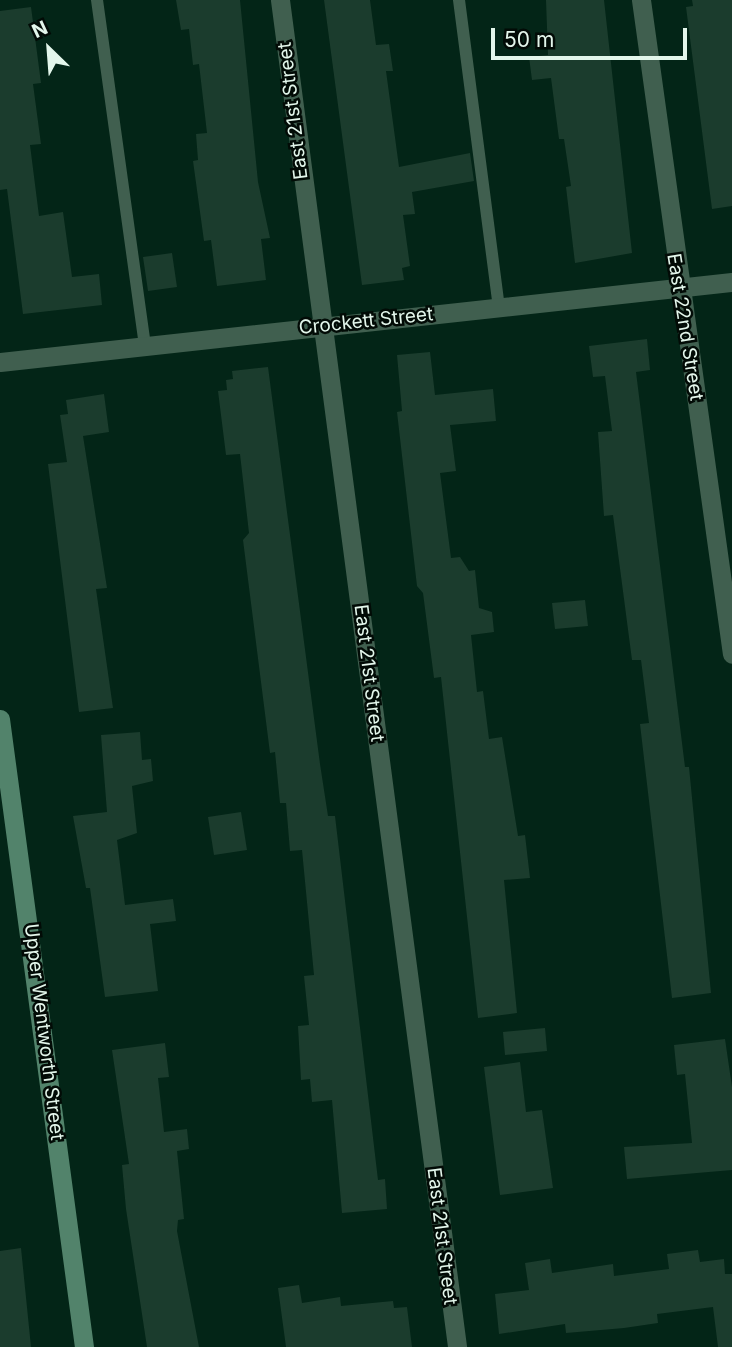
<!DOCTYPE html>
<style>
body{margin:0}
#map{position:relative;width:732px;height:1347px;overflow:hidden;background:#032517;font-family:Inter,sans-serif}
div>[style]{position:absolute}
.building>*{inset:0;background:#1b3c2d}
.service>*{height:12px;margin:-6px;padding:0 6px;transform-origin:6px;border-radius:6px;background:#405f4f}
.minor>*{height:19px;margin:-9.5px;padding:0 9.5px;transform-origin:9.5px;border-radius:9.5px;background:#405f4f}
.tertiary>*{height:19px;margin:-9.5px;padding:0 9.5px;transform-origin:9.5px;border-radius:9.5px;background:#405f4f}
.secondary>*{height:19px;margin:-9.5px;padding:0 9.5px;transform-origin:9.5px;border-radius:9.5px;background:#52836b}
span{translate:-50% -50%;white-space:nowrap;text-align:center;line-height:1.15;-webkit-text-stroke:5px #020b06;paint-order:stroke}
.street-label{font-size:19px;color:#e3f6eb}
.north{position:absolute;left:14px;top:14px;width:70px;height:70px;-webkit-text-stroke:5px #020b06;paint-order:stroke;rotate:335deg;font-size:19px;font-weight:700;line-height:28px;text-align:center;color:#e3f6eb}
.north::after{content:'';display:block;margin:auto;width:24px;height:32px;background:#e3f6eb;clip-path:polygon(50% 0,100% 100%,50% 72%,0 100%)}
.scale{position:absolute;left:491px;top:28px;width:196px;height:32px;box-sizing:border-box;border:4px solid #e3f6eb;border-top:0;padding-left:9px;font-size:21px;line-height:24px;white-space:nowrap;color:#e3f6eb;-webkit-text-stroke:5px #020b06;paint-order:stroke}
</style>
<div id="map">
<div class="building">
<i style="clip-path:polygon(176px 0,240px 0,258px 182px,270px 238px,261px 239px,266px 280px,217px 286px,211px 240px,204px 241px,193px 161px,198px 160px,196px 134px,207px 133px,199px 64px,193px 65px,189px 29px,181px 30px)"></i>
<i style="clip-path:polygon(324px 0,370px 0,376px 45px,389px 44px,393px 71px,386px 71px,399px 167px,470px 153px,474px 181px,412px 192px,415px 214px,403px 215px,410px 266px,402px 268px,404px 280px,362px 285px)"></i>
<i style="clip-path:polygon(546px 0,604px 0,632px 253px,575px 263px,566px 187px,571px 186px,564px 139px,559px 139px,551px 78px,532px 80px,529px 57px,548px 55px)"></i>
<i style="clip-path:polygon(692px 0,732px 0,732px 206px,712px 209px,686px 7px,693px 6px)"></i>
<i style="clip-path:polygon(31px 7px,41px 83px,33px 84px,41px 144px,30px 145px,39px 216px,63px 212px,72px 277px,99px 274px,102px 305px,23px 314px,7px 189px,0 190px,0 11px)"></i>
<i style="clip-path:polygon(172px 253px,177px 287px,148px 291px,143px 257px)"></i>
<i style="clip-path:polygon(647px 339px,650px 370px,636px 372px,685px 767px,689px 767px,711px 993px,672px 998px,640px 724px,649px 723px,641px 660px,632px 660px,613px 515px,604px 516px,598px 432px,612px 431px,605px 376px,593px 377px,589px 346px)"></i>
<i style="clip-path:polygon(430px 352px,435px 395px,493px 389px,496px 421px,450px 425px,456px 471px,440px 473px,451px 558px,460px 557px,469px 571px,475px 570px,479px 608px,492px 612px,494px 632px,471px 635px,477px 692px,483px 691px,489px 739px,502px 737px,518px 836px,525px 835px,530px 878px,504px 880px,517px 1013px,478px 1018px,441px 677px,434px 678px,423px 593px,417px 586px,397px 412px,402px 411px,397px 355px)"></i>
<i style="clip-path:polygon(268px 367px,320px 764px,328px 816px,335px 816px,378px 1180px,385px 1179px,387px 1209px,342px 1213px,332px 1100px,312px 1102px,310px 1079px,301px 1080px,298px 1026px,309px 1025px,304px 976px,314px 975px,302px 850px,290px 851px,286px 803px,280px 803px,275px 752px,270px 753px,243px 540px,249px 533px,240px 454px,226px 455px,218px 391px,227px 390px,226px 380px,233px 379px,232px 371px)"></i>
<i style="clip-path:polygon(104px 394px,109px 432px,83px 436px,107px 588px,96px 589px,113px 708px,79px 712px,48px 464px,67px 462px,60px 415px,68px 414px,66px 400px)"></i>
<i style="clip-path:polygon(585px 600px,588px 626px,555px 629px,552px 603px)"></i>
<i style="clip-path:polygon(140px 732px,142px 760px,151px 759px,153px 781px,132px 786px,137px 833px,117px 840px,125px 905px,173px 899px,176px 921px,150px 924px,158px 991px,105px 997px,90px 888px,86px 888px,73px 816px,107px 812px,101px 735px)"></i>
<i style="clip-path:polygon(241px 812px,247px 850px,214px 855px,208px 817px)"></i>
<i style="clip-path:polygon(545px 1028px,547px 1051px,505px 1055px,503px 1032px)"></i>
<i style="clip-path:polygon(725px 1039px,732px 1087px,732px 1170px,627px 1179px,624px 1147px,692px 1143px,685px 1074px,677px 1075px,674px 1045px)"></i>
<i style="clip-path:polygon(165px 1043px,169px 1077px,158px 1078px,164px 1132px,187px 1129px,189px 1149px,177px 1151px,184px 1219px,178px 1220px,177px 1231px,199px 1347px,147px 1347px,126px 1209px,122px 1165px,129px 1164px,112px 1050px)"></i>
<i style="clip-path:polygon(520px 1062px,526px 1112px,542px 1110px,553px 1188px,500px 1195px,484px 1067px)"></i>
<i style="clip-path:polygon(21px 1248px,31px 1347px,0 1347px,0 1251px)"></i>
<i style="clip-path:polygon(698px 1250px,700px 1262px,724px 1259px,725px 1274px,732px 1274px,732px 1347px,718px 1347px,713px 1307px,657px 1314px,658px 1323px,624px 1328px,566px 1333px,565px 1324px,499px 1334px,495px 1294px,529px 1290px,525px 1263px,550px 1259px,552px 1273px,613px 1264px,614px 1276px,669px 1269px,667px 1254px)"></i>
<i style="clip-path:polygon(299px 1285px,302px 1303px,340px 1297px,341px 1306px,393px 1301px,394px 1308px,407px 1307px,412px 1347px,286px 1347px,278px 1288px)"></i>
</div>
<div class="service">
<i style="left:97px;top:0;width:349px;rotate:82.1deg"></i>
<i style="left:459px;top:0;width:309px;rotate:82.6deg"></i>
</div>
<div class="minor">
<i style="left:280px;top:0;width:1359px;rotate:82.51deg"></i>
<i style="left:641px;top:0;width:660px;rotate:82.08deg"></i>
</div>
<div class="tertiary">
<i style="left:0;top:362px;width:736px;rotate:-6.24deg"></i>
</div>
<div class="secondary">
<i style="left:0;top:719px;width:634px;rotate:82.38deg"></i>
</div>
<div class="street-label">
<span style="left:293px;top:111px;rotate:-97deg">East 21st Street</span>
<span style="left:366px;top:321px;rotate:-6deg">Crockett Street</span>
<span style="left:685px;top:327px;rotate:81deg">East 22nd Street</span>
<span style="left:369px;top:673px;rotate:83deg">East 21st Street</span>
<span style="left:44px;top:1032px;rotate:83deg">Upper Wentworth Street</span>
<span style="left:442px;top:1236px;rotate:83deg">East 21st Street</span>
</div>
<div class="north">N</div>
<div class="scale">50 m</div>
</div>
